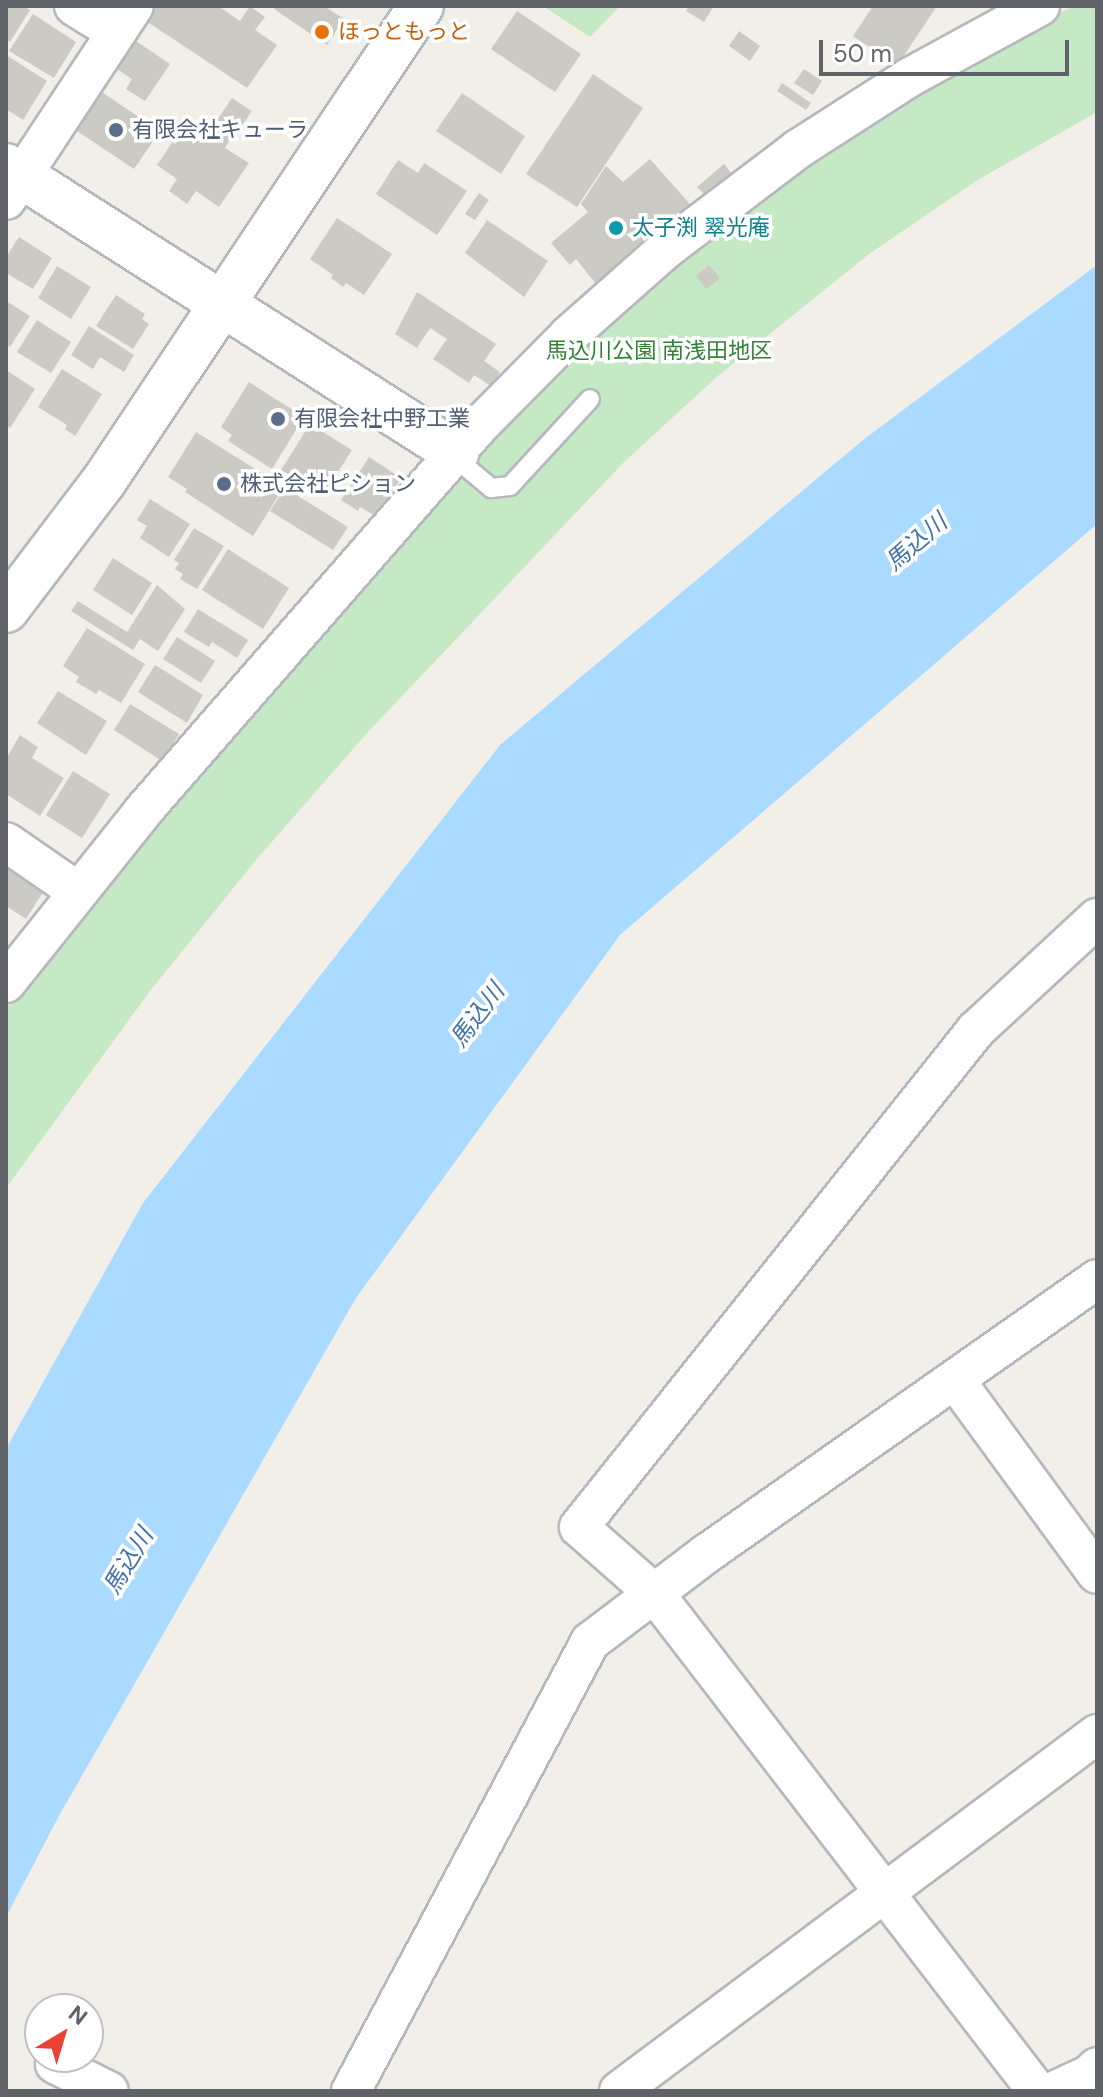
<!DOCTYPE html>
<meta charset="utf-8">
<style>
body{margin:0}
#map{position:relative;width:1103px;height:2097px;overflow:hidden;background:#f1efe8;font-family:"DM Sans","Noto Sans JP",sans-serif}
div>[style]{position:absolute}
.green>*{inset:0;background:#c5e8c5}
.water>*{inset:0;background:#aadaff}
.building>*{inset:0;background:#cccac5}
.roads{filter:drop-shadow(2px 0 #b5b8bc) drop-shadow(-2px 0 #b5b8bc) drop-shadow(0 2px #b5b8bc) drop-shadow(0 -2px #b5b8bc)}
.service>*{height:18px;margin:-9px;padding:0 9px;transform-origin:9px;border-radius:9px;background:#fff}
.minor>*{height:38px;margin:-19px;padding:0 19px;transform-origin:19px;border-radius:19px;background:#fff}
.tertiary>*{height:44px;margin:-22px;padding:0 22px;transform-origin:22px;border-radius:22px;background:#fff}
.dots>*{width:22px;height:22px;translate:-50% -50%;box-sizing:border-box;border:4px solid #fff;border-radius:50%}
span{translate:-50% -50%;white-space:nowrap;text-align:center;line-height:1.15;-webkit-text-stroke:7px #fff;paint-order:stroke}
.food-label{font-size:22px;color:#c56008}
.left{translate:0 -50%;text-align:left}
.service-label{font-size:22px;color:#4e5e75}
.culture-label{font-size:22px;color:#0d838f}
.park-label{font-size:22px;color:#348238}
.water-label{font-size:24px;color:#4174aa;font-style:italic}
.frame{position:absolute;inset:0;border:8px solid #5f6368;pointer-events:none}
.north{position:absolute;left:24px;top:1993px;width:80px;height:80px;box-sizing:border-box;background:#fff;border:2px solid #bfc1c3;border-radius:50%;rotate:38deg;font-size:22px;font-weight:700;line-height:32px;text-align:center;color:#5f6368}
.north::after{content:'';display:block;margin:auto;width:28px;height:36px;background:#ea4335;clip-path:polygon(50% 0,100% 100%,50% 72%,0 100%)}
.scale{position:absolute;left:819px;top:40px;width:250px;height:36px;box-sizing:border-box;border:4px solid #5f6368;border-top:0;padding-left:10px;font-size:24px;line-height:28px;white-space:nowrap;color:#5f6368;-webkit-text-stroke:6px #fff;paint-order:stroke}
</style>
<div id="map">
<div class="green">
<i style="clip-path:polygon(543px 6px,620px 6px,590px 37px)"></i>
<i style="clip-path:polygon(1074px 6px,1097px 6px,1097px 112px,976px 181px,869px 254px,719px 375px,624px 462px,367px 733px,256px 860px,150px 991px,6px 1188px,6px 1008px,74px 920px,448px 485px,611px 317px,810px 159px,1029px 28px)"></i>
</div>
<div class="water">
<i style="clip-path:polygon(1097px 265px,1097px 524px,620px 935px,356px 1298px,60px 1814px,6px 1917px,6px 1449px,143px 1203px,500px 745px,863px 440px)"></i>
</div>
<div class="building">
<i style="clip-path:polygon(6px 6px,23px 6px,30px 10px,10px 42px,6px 39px)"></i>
<i style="clip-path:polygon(157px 6px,218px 6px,240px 21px,250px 6px,265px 17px,255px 30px,277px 45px,247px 88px,146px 21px)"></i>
<i style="clip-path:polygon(276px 6px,324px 6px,344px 19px,327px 45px,274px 9px)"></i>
<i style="clip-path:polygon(689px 6px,714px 6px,704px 22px,686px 11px)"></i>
<i style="clip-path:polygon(873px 6px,937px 6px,897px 66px,853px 36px)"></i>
<i style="clip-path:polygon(517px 11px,581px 54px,555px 92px,491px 49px)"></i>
<i style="clip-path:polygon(33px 14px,76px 42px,54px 78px,9px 51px)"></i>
<i style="clip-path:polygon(739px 31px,760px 46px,750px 61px,729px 46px)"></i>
<i style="clip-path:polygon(133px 39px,170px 64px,145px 101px,126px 89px,132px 79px,114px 67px)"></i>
<i style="clip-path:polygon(6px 55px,47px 81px,23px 120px,6px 109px)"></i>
<i style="clip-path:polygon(804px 69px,822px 81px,813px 95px,794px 83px)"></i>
<i style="clip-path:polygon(593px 74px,643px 108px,577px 207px,526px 174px)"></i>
<i style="clip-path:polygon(782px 83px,811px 103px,806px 110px,777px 91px)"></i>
<i style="clip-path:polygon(100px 91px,160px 131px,134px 169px,74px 129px)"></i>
<i style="clip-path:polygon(462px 93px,525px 136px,501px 174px,436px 131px)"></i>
<i style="clip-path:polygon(232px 98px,252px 111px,237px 133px,217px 120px)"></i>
<i style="clip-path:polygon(186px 122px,206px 135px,215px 122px,233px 135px,225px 148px,249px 163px,219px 207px,196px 191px,187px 204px,169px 191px,177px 179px,157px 165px)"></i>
<i style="clip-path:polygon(650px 159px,690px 204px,596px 284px,576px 259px,570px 265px,551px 243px,588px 212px,581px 204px,606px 166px,623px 182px)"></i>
<i style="clip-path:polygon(398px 160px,418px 173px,424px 163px,467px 191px,437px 235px,376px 194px)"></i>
<i style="clip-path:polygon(724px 164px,732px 174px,706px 196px,697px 187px)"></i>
<i style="clip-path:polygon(479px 193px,489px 200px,475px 220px,465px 214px)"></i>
<i style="clip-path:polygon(337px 218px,392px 254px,364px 295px,346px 283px,343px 287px,331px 278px,333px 275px,310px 259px)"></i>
<i style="clip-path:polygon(487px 220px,548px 261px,524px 297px,465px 253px)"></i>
<i style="clip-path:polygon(19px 237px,52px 258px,33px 289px,6px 273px,6px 257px)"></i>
<i style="clip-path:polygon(709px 265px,720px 278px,706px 289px,696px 276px)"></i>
<i style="clip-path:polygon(57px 266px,91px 287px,71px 319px,38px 298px)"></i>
<i style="clip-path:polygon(417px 292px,496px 344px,484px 361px,500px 372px,491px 386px,474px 375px,469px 383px,433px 359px,447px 339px,430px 328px,417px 348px,395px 334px)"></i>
<i style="clip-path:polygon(116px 295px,145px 314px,142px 319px,149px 324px,133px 349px,96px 326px)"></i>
<i style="clip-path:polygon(6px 301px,30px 316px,10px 347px,6px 344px)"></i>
<i style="clip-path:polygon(37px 320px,71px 342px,51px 373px,17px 352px)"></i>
<i style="clip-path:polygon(89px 326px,134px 355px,124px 372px,100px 357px,93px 369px,71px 355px)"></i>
<i style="clip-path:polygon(62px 369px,102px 394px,75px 436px,65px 429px,67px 425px,38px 407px)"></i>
<i style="clip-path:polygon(6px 370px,35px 389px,10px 428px,6px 425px)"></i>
<i style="clip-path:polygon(249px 382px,304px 417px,272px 469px,228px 441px,232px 435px,221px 427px)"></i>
<i style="clip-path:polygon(310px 424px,352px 450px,323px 496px,281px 470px)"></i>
<i style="clip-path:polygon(196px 432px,284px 487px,253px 536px,185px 492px,187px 489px,168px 477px)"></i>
<i style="clip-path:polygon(369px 457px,401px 478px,377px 517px,360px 507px,358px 511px,341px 500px)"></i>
<i style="clip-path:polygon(285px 488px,348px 527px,333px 550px,270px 511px)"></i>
<i style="clip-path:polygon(150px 499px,190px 524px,169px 557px,140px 538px,147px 526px,137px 520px)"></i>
<i style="clip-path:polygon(194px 528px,224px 546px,197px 589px,180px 579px,183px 574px,175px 569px,179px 563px,174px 560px)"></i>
<i style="clip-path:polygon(228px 549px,289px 588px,263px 629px,202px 590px)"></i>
<i style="clip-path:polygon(113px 558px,152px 583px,132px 615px,93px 590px)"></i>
<i style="clip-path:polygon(157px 585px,185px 609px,158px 651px,140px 639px,133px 650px,71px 611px,78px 601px,127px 632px)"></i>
<i style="clip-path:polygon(198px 609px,248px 640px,237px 658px,212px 642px,209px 647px,184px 632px)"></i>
<i style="clip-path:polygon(87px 628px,145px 664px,121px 703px,99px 690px,96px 694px,76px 682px,79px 677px,63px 666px)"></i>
<i style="clip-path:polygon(177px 637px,215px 661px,201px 683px,163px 659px)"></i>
<i style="clip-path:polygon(155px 665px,203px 695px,187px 723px,138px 692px)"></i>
<i style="clip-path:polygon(58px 691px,107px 721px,86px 755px,37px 723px)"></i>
<i style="clip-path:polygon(130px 704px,179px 734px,162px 761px,114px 730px)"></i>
<i style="clip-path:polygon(20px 735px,38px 747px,32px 758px,64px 778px,40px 816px,6px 794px,6px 759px)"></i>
<i style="clip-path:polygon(73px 771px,110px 794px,82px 838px,46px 815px)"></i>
<i style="clip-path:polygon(6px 868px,43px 892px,26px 919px,6px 906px)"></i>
</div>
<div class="roads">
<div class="service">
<i style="left:453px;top:456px;width:50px;rotate:40.1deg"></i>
<i style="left:491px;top:488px;width:19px;rotate:-6deg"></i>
<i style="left:510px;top:486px;width:118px;rotate:-47.4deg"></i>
</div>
<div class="minor">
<i style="left:74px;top:6px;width:49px;rotate:31.8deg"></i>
<i style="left:6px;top:200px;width:232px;rotate:-56.6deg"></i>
<i style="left:6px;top:842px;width:86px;rotate:34.6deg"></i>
<i style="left:6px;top:983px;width:221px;rotate:-51.4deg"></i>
<i style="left:144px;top:810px;width:510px;rotate:-48.9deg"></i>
<i style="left:479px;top:426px;width:128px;rotate:-45.3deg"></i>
<i style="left:569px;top:335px;width:128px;rotate:-41.5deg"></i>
<i style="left:665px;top:250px;width:167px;rotate:-37.2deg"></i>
<i style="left:798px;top:149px;width:133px;rotate:-32.7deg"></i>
<i style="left:910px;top:77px;width:148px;rotate:-28.6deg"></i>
<i style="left:955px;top:1380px;width:240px;rotate:53.8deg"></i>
<i style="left:55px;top:2064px;width:60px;rotate:26.6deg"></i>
<i style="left:351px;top:2091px;width:509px;rotate:-61.97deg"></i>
<i style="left:590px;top:1642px;width:146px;rotate:-37.2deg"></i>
<i style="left:706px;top:1554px;width:478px;rotate:-35.1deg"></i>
<i style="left:619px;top:2091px;width:597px;rotate:-36.75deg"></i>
<i style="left:1037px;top:2091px;width:627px;rotate:-127.55deg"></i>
<i style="left:655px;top:1594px;width:101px;rotate:-138.6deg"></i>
<i style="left:579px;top:1527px;width:636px;rotate:-51.38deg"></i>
<i style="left:976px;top:1030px;width:165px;rotate:-42.8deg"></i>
<i style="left:1054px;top:2091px;width:38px;rotate:-25deg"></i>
<i style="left:1089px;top:2075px;width:11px;rotate:-45deg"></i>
</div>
<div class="tertiary">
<i style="left:6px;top:166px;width:534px;rotate:32.53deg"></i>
<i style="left:6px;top:610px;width:162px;rotate:-52.8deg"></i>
<i style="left:104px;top:481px;width:571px;rotate:-56.28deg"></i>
</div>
</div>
<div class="dots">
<i style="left:322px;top:32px;background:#e8710a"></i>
<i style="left:116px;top:130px;background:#5c6f8a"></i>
<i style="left:616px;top:228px;background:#0f9aa8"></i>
<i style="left:278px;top:419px;background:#5c6f8a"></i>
<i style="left:224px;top:484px;background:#5c6f8a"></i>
</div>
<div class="food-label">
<span class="left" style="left:338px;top:32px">ほっともっと</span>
</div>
<div class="service-label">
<span class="left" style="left:132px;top:130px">有限会社キューラ</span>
<span class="left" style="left:294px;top:419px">有限会社中野工業</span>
<span class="left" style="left:240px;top:484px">株式会社ピション</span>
</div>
<div class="culture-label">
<span class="left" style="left:632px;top:228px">太子渕 翠光庵</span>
</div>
<div class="park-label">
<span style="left:659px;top:351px">馬込川公園 南浅田地区</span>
</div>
<div class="water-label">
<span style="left:916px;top:542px;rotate:-41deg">馬込川</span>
<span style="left:477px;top:1015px;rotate:-53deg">馬込川</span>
<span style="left:128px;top:1561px;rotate:-59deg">馬込川</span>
</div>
<div class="frame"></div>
<div class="north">N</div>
<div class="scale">50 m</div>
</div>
